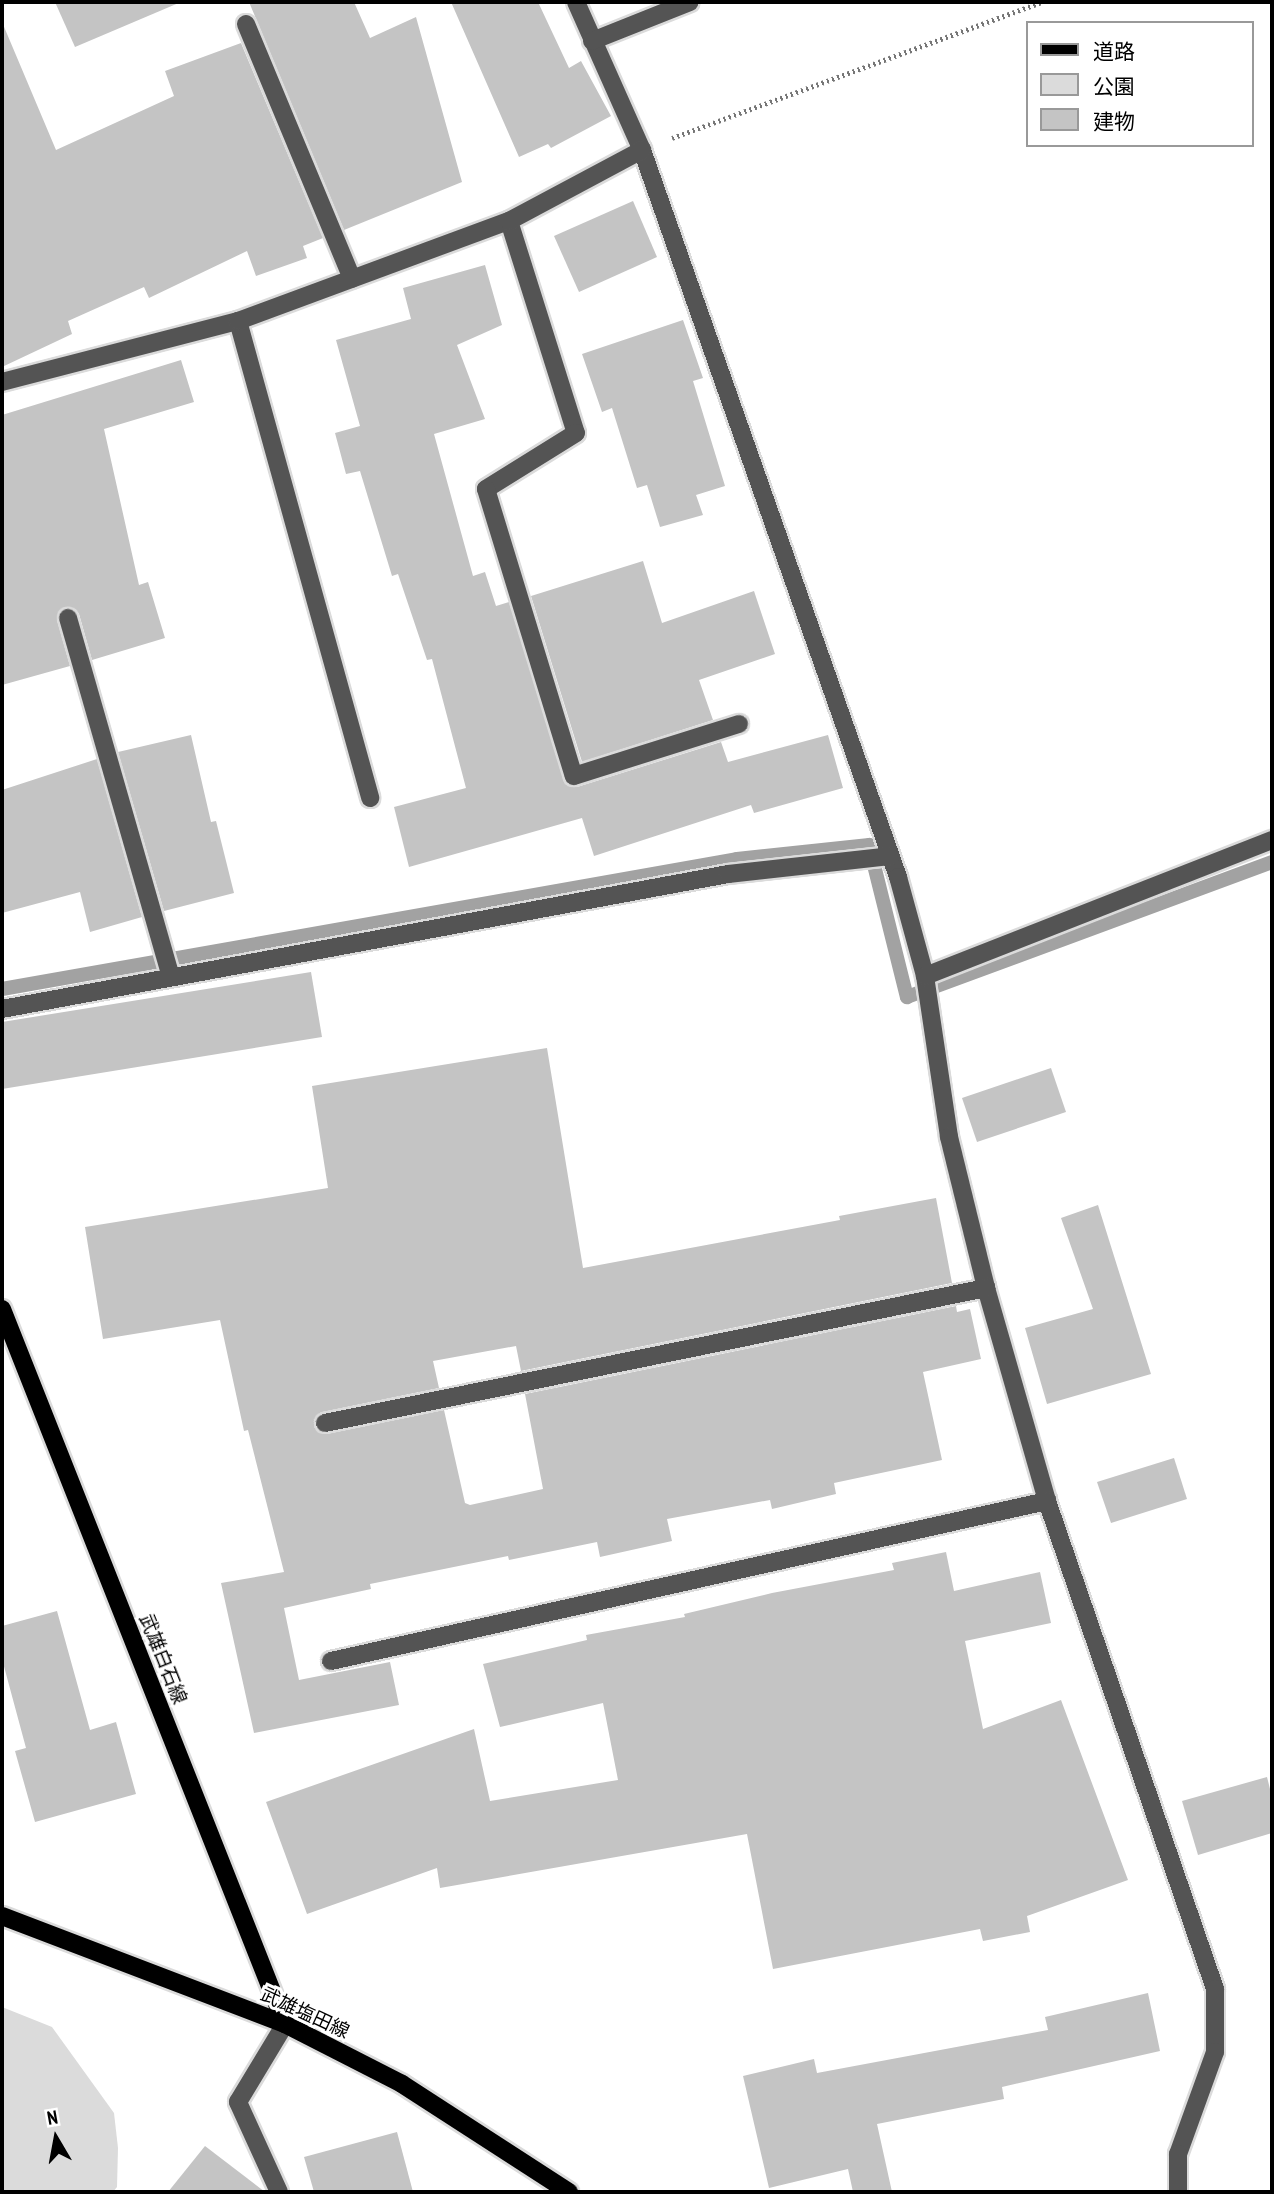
<!DOCTYPE html>
<meta charset="utf-8">
<style>
body{margin:0}
#map{position:relative;width:1274px;height:2194px;overflow:hidden;background:#fff;font-family:"PT Sans Narrow","Noto Sans JP",sans-serif}
div>[style]{position:absolute}
.green>*{inset:0;background:#dbdbdb}
.stream>*{height:14px;margin:-7px;padding:0 7px;transform-origin:7px;border-radius:7px;background:#a2a2a2}
.building>*{inset:0;background:#c4c4c4}
.path>*{height:4.5px;margin-top:-2.25px;transform-origin:0;background:repeating-linear-gradient(90deg,#767676 0 2px,transparent 0 5.5px)}
.roads{filter:drop-shadow(2px 0 #dbdbdb) drop-shadow(-2px 0 #dbdbdb) drop-shadow(0 2px #dbdbdb) drop-shadow(0 -2px #dbdbdb)}
.minor>*{height:18px;margin:-9px;padding:0 9px;transform-origin:9px;border-radius:9px;background:#545454}
.major>*{height:18px;margin:-9px;padding:0 9px;transform-origin:9px;border-radius:9px;background:#000}
span{translate:-50% -50%;white-space:nowrap;text-align:center;line-height:1.15;-webkit-text-stroke:6px #fff;paint-order:stroke}
.street-label{font-size:19px;color:#000}
.frame{position:absolute;inset:0;border:4px solid #000;pointer-events:none}
.legend{position:absolute;left:1026px;top:21px;width:228px;height:126px;box-sizing:border-box;background:#fff;border:2px solid #999;margin:0;padding:9px 12px;list-style:none;font-size:21px;color:#000}
.legend li{display:flex;align-items:center;gap:14px;height:35px}
.legend b{width:35px;border:2px solid #999}
.north{position:absolute;left:21px;top:2103px;width:70px;height:70px;-webkit-text-stroke:5px #fff;paint-order:stroke;rotate:350deg;font-size:19px;font-weight:700;line-height:28px;text-align:center;color:#000}
.north::after{content:'';display:block;margin:auto;width:24px;height:32px;background:#000;clip-path:polygon(50% 0,100% 100%,50% 72%,0 100%)}
</style>
<div id="map">
<div class="green">
<i style="clip-path:polygon(2px 2007px,52px 2027px,114px 2113px,118px 2148px,117px 2187px,113px 2192px,2px 2192px)"></i>
</div>
<div class="stream">
<i style="left:2px;top:989px;width:746px;rotate:-10.03deg"></i>
<i style="left:737px;top:859px;width:133px;rotate:-6.1deg"></i>
<i style="left:869px;top:845px;width:157px;rotate:76deg"></i>
<i style="left:907px;top:997px;width:389px;rotate:-20.3deg"></i>
</div>
<div class="building">
<i style="clip-path:polygon(55px 2px,181px 2px,75px 47px)"></i>
<i style="clip-path:polygon(249px 2px,354px 2px,370px 38px,416px 17px,462px 182px,344px 230px)"></i>
<i style="clip-path:polygon(451px 2px,538px 2px,569px 68px,581px 61px,611px 116px,551px 148px,548px 144px,519px 157px)"></i>
<i style="clip-path:polygon(2px 22px,56px 150px,174px 96px,165px 71px,241px 43px,323px 238px,303px 246px,307px 258px,256px 276px,247px 251px,149px 298px,144px 287px,68px 321px,72px 334px,2px 367px)"></i>
<i style="clip-path:polygon(633px 201px,657px 257px,579px 292px,554px 236px)"></i>
<i style="clip-path:polygon(485px 265px,502px 325px,457px 345px,485px 419px,434px 434px,473px 576px,485px 572px,496px 606px,509px 602px,566px 784px,577px 787px,721px 742px,728px 762px,828px 735px,843px 788px,754px 813px,751px 805px,594px 856px,582px 818px,409px 867px,394px 807px,466px 788px,432px 659px,427px 660px,398px 574px,392px 576px,360px 471px,346px 474px,335px 433px,360px 426px,336px 340px,411px 319px,403px 288px)"></i>
<i style="clip-path:polygon(683px 320px,703px 378px,693px 381px,725px 486px,696px 495px,703px 515px,660px 527px,647px 485px,637px 488px,612px 408px,602px 412px,582px 354px)"></i>
<i style="clip-path:polygon(181px 360px,194px 402px,104px 429px,139px 585px,148px 582px,165px 638px,92px 660px,79px 614px,75px 609px,66px 607px,59px 611px,57px 620px,70px 666px,2px 685px,2px 415px)"></i>
<i style="clip-path:polygon(643px 561px,662px 623px,754px 591px,775px 654px,699px 680px,713px 720px,582px 762px,531px 596px)"></i>
<i style="clip-path:polygon(191px 735px,211px 822px,216px 821px,234px 893px,164px 911px,118px 752px)"></i>
<i style="clip-path:polygon(97px 759px,142px 917px,90px 932px,80px 892px,2px 913px,2px 790px)"></i>
<i style="clip-path:polygon(311px 972px,322px 1037px,2px 1089px,2px 1022px)"></i>
<i style="clip-path:polygon(547px 1048px,583px 1268px,840px 1220px,839px 1216px,936px 1198px,952px 1283px,521px 1371px,516px 1346px,433px 1361px,439px 1388px,322px 1412px,314px 1420px,317px 1431px,327px 1434px,444px 1410px,465px 1503px,470px 1505px,543px 1489px,525px 1394px,956px 1306px,957px 1312px,970px 1309px,981px 1359px,923px 1372px,942px 1460px,834px 1483px,836px 1494px,772px 1509px,770px 1500px,667px 1519px,672px 1541px,600px 1557px,597px 1542px,509px 1560px,508px 1556px,370px 1584px,371px 1589px,284px 1608px,299px 1680px,390px 1662px,399px 1705px,254px 1733px,221px 1583px,284px 1572px,248px 1430px,244px 1431px,220px 1320px,103px 1339px,85px 1227px,328px 1188px,312px 1086px)"></i>
<i style="clip-path:polygon(1051px 1068px,1066px 1112px,977px 1142px,962px 1098px)"></i>
<i style="clip-path:polygon(1098px 1205px,1151px 1374px,1047px 1404px,1025px 1328px,1093px 1309px,1061px 1218px)"></i>
<i style="clip-path:polygon(1174px 1458px,1187px 1499px,1111px 1523px,1097px 1482px)"></i>
<i style="clip-path:polygon(946px 1552px,954px 1591px,1040px 1572px,1051px 1623px,965px 1641px,983px 1729px,1061px 1700px,1128px 1880px,1027px 1916px,1030px 1932px,983px 1941px,980px 1929px,773px 1969px,747px 1834px,440px 1888px,437px 1868px,307px 1914px,266px 1802px,474px 1729px,490px 1801px,618px 1780px,603px 1703px,500px 1727px,483px 1664px,587px 1640px,586px 1635px,685px 1617px,684px 1614px,772px 1593px,894px 1570px,892px 1563px)"></i>
<i style="clip-path:polygon(57px 1611px,90px 1730px,116px 1722px,136px 1794px,35px 1822px,15px 1751px,26px 1748px,2px 1659px,2px 1626px)"></i>
<i style="clip-path:polygon(1267px 1777px,1272px 1797px,1272px 1833px,1198px 1855px,1182px 1801px)"></i>
<i style="clip-path:polygon(1148px 1993px,1160px 2051px,1002px 2087px,1004px 2099px,877px 2124px,892px 2192px,853px 2192px,848px 2169px,769px 2188px,743px 2076px,814px 2059px,817px 2073px,1048px 2030px,1045px 2017px)"></i>
<i style="clip-path:polygon(397px 2132px,413px 2192px,314px 2192px,304px 2157px)"></i>
<i style="clip-path:polygon(205px 2146px,265px 2192px,168px 2192px)"></i>
</div>
<div class="path">
<i style="left:672px;top:138px;width:393px;rotate:-20.2deg"></i>
</div>
<div class="roads">
<div class="minor">
<i style="left:576px;top:2px;width:162px;rotate:66deg"></i>
<i style="left:642px;top:150px;width:771px;rotate:70.6deg"></i>
<i style="left:898px;top:877px;width:103px;rotate:74.7deg"></i>
<i style="left:925px;top:976px;width:163px;rotate:81.5deg"></i>
<i style="left:949px;top:1137px;width:155px;rotate:76.2deg"></i>
<i style="left:986px;top:1288px;width:222px;rotate:74deg"></i>
<i style="left:1047px;top:1501px;width:516px;rotate:71deg"></i>
<i style="left:1215px;top:1989px;width:63px;rotate:90deg"></i>
<i style="left:1215px;top:2052px;width:109px;rotate:109.9deg"></i>
<i style="left:1178px;top:2154px;width:38px;rotate:90deg"></i>
<i style="left:246px;top:24px;width:276px;rotate:67.4deg"></i>
<i style="left:592px;top:41px;width:105px;rotate:-21.7deg"></i>
<i style="left:509px;top:221px;width:222px;rotate:72.5deg"></i>
<i style="left:576px;top:433px;width:106px;rotate:148.1deg"></i>
<i style="left:486px;top:489px;width:300px;rotate:73deg"></i>
<i style="left:574px;top:776px;width:173px;rotate:-17.5deg"></i>
<i style="left:238px;top:321px;width:495px;rotate:74.5deg"></i>
<i style="left:2px;top:382px;width:244px;rotate:-14.5deg"></i>
<i style="left:238px;top:321px;width:289px;rotate:-20.3deg"></i>
<i style="left:509px;top:221px;width:151px;rotate:-28.1deg"></i>
<i style="left:68px;top:618px;width:373px;rotate:74deg"></i>
<i style="left:925px;top:976px;width:373px;rotate:-21.4deg"></i>
<i style="left:2px;top:1009px;width:738px;rotate:-10.53deg"></i>
<i style="left:728px;top:874px;width:163px;rotate:-6.3deg"></i>
<i style="left:325px;top:1423px;width:675px;rotate:-11.54deg"></i>
<i style="left:331px;top:1661px;width:734px;rotate:-12.6deg"></i>
<i style="left:279px;top:2192px;width:99px;rotate:-114.5deg"></i>
<i style="left:238px;top:2102px;width:91px;rotate:-58.9deg"></i>
</div>
<div class="major">
<i style="left:2px;top:1309px;width:769px;rotate:68.41deg"></i>
<i style="left:2px;top:1916px;width:303px;rotate:20.9deg"></i>
<i style="left:285px;top:2024px;width:131px;rotate:27.1deg"></i>
<i style="left:402px;top:2084px;width:199px;rotate:32.9deg"></i>
</div>
</div>
<div class="street-label">
<span style="left:163px;top:1659px;rotate:68deg">武雄白石線</span>
<span style="left:305px;top:2013px;rotate:25deg">武雄塩田線</span>
</div>
<div class="frame"></div>
<ul class="legend">
<li><b style="height:9px;background:#000"></b>道路</li>
<li><b style="height:19px;background:#dbdbdb"></b>公園</li>
<li><b style="height:19px;background:#c4c4c4"></b>建物</li>
</ul>
<div class="north">N</div>
</div>
